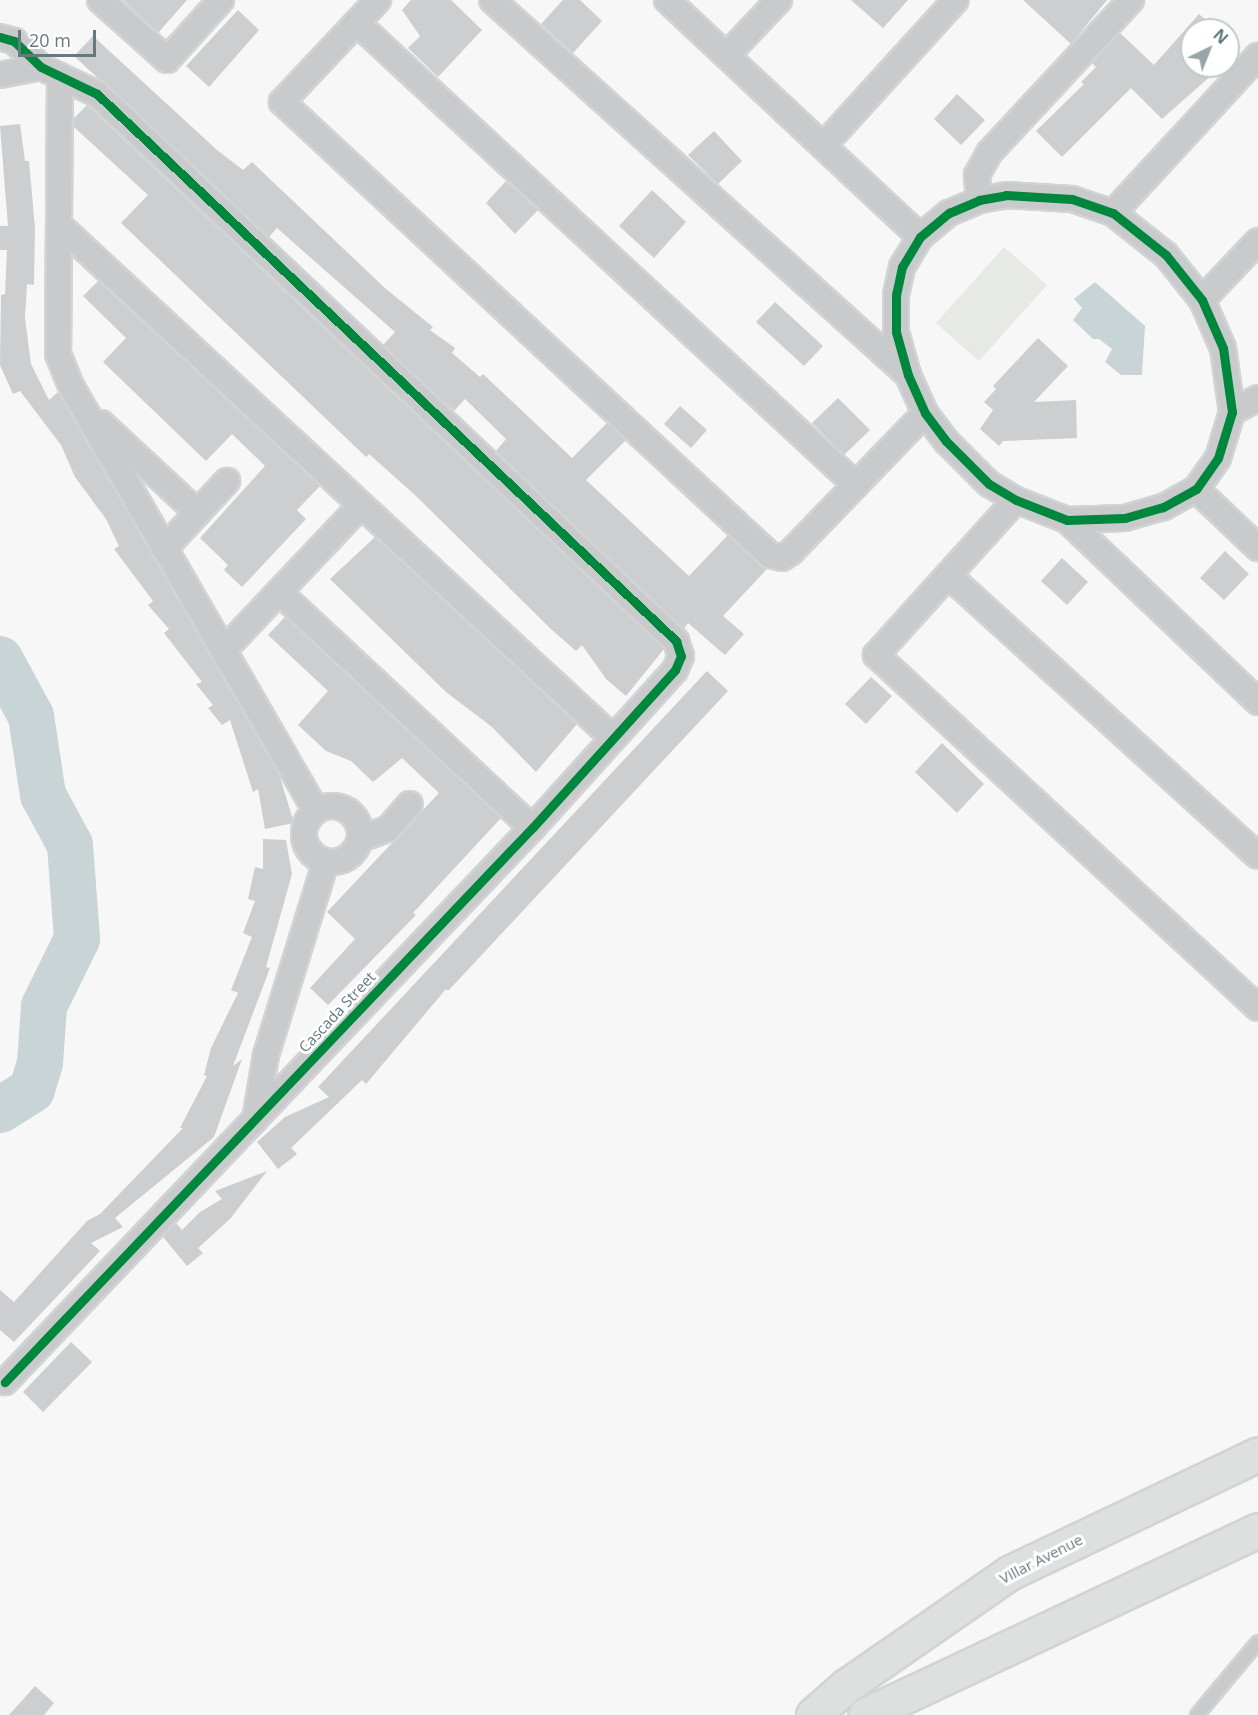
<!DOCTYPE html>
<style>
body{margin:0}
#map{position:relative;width:1258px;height:1715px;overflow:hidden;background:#f7f7f7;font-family:"Open Sans",sans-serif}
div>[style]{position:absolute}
.green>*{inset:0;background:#e7e9e4}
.water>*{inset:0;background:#c8d4d5}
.river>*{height:46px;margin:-23px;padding:0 23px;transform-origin:23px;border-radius:23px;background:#c8d4d5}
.building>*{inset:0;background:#cccecf}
.roads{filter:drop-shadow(2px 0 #d2d3d4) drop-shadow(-2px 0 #d2d3d4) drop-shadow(0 2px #d2d3d4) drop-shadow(0 -2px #d2d3d4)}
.lane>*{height:12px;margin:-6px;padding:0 6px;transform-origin:6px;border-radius:6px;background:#c8cacb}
.street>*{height:24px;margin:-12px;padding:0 12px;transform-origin:12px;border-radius:12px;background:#c8cacb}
.street>.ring{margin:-12px;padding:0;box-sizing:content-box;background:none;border:24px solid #c8cacb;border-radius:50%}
.secondary>*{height:33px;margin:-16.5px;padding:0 16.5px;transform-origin:16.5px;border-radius:16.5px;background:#dedfdf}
.cycleway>*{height:9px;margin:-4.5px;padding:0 4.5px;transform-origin:4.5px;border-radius:4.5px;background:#00873e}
span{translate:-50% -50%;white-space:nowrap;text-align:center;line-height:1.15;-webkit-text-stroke:6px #fff;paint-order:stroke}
.street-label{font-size:15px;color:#657a80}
.north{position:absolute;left:1180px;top:18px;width:60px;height:60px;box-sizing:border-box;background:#fff;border:2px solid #c1cacc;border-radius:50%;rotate:43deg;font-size:16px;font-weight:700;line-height:24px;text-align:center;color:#657a80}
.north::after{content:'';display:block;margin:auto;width:21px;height:27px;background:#98a6aa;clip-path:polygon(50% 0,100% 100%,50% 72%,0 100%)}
.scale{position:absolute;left:18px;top:30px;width:78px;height:27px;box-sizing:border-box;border:3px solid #657a80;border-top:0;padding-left:8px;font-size:18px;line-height:21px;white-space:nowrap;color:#657a80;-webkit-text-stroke:4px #fff;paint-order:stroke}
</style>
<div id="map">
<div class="green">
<i style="clip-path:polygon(1004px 247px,1047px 285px,979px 361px,936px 323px)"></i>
</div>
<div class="water">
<i style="clip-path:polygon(1095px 282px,1145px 326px,1142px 375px,1121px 375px,1105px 362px,1112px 349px,1099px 339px,1093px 339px,1073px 320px,1082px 308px,1074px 299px)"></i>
</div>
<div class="river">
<i style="left:0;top:659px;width:65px;rotate:61.5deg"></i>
<i style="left:31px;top:716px;width:80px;rotate:81.4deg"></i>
<i style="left:43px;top:795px;width:57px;rotate:61.6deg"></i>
<i style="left:70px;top:845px;width:94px;rotate:85.7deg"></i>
<i style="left:77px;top:939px;width:75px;rotate:116.2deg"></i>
<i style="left:44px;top:1006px;width:57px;rotate:94deg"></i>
<i style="left:40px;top:1063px;width:28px;rotate:107deg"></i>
<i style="left:32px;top:1090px;width:38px;rotate:148deg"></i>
</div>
<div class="building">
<i style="clip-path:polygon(123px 0,187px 0,158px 33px)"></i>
<i style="clip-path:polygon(411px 0,451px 0,482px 30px,438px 77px,408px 48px,420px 36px,402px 10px)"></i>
<i style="clip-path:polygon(563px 0,580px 0,602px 21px,573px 53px,541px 24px)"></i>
<i style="clip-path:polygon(851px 0,908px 0,883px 28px)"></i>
<i style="clip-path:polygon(1023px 0,1107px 0,1071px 44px)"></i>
<i style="clip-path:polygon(238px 10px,259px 30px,209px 87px,186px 66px)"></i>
<i style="clip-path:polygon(1199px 14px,1217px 30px,1192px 30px,1192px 66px,1222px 66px,1162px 119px,1131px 88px,1062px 157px,1036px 131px,1084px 84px,1081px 82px,1096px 67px,1092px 63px,1120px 33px,1154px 65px)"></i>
<i style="clip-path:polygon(93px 36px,217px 150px,243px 170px,252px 162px,386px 289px,433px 327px,430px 330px,455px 348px,452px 353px,480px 377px,483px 374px,572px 458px,607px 423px,626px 440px,586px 480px,689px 576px,728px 535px,767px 569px,723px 616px,744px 634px,725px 655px,688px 623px,684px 629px,496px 451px,506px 439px,465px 399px,454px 411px,383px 345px,395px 332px,277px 228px,269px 237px,74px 56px)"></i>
<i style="clip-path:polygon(957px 94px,985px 120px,961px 145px,934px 119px)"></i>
<i style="clip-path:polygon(87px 105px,664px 649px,626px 696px,606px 679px,582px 645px,576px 651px,552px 630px,416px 496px,369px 454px,366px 457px,121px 223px,148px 195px,74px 127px,74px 118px)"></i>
<i style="clip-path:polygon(20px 124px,25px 161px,29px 161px,35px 228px,34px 285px,27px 284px,25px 318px,31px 364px,49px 400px,58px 392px,279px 774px,294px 823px,265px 829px,258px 789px,253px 792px,230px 720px,222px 725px,208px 708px,213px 705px,196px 684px,202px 682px,164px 633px,169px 629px,148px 605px,153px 601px,114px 549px,119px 546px,106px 519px,75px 477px,61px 445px,20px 391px,13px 394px,0 365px,1px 295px,5px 294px,7px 250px,0 250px,0 226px,8px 226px,0 126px)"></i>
<i style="clip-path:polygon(714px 131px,742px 161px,718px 184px,688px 155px)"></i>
<i style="clip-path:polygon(506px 181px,538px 210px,515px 234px,486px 203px)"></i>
<i style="clip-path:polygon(652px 190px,686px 222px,654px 258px,619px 226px)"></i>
<i style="clip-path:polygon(98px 281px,320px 486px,297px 510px,306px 519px,242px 587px,224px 570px,228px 565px,200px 538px,265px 466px,232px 434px,206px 461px,103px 362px,126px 338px,83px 296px)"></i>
<i style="clip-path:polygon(775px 302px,823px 346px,804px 366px,756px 322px)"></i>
<i style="clip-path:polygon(1038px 338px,1068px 366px,1034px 402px,1076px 400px,1077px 438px,1003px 441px,999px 446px,980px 429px,993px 410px,984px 402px,996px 389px,993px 386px)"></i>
<i style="clip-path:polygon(838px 398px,870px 430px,844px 455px,812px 423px)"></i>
<i style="clip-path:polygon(680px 406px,707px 430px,691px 448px,664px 424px)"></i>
<i style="clip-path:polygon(375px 537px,577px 724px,536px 772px,492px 727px,446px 692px,330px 579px)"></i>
<i style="clip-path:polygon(1225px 551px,1249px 574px,1224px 600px,1200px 578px)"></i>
<i style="clip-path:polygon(1062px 558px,1088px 582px,1067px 605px,1041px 581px)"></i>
<i style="clip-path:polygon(285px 617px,501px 818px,413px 913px,416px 915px,328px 1005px,310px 988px,355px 939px,327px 912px,439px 793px,402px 758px,373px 782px,351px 761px,326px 751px,298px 725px,328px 691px,268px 635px)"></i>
<i style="clip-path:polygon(707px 671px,728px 691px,448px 991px,446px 989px,366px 1084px,362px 1080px,291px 1148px,297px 1154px,278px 1169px,257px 1142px,285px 1117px,329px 1097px,318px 1087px)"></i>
<i style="clip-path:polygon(871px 677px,892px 696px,866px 724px,845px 704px)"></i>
<i style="clip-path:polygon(942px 743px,984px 784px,957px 813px,915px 772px)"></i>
<i style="clip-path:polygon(263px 839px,286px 840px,292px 874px,266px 967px,270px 968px,233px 1066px,242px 1059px,214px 1137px,115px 1218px,123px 1227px,91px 1243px,100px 1251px,14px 1342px,0 1330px,0 1290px,14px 1302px,87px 1221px,100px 1214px,183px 1128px,180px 1128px,207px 1076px,204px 1075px,211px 1048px,238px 993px,231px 990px,252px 937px,243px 933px,255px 901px,248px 899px,255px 867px,263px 869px)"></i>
<i style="clip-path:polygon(267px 1171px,230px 1219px,198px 1248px,203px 1253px,187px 1266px,163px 1237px,176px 1223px,182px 1230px,200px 1212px,222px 1199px,215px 1191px)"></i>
<i style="clip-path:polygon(71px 1342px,92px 1362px,43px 1412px,23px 1392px)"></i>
<i style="clip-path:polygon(35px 1686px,54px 1703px,44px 1715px,9px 1715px)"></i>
</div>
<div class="roads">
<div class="lane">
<i style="left:1197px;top:1715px;width:95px;rotate:-50.1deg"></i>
</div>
<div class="street">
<i style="left:100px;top:0;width:90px;rotate:41.8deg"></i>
<i style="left:167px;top:60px;width:81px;rotate:-48deg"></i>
<i style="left:378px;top:0;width:140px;rotate:133.3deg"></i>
<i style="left:282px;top:102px;width:666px;rotate:42.87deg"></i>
<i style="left:770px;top:555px;width:12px;rotate:14deg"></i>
<i style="left:782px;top:558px;width:11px;rotate:-34deg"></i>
<i style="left:791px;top:552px;width:193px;rotate:-46deg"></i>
<i style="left:492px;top:0;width:560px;rotate:42.03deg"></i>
<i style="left:667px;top:0;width:347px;rotate:43.1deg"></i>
<i style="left:357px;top:23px;width:680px;rotate:42.8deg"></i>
<i style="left:0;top:37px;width:15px;rotate:16deg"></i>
<i style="left:14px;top:41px;width:37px;rotate:44deg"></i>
<i style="left:41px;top:67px;width:62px;rotate:25.7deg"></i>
<i style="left:97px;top:94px;width:797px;rotate:43.37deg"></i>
<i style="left:676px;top:641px;width:16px;rotate:72deg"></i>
<i style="left:681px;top:656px;width:15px;rotate:113deg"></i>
<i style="left:675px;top:670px;width:213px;rotate:132.1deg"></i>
<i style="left:532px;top:828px;width:765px;rotate:133.57deg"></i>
<i style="left:727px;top:55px;width:76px;rotate:-46.6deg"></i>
<i style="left:0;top:75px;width:42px;rotate:-11deg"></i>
<i style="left:60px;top:76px;width:278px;rotate:90.4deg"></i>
<i style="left:58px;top:354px;width:37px;rotate:68deg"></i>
<i style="left:72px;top:388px;width:487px;rotate:60deg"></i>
<i style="left:823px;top:146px;width:197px;rotate:-47.7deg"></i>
<i style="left:1006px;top:195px;width:66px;rotate:3.5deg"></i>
<i style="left:1072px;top:199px;width:43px;rotate:18.9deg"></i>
<i style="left:1113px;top:213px;width:68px;rotate:38.4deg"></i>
<i style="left:1166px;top:255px;width:58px;rotate:51.3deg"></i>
<i style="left:1202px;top:300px;width:52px;rotate:66.4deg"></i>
<i style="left:1223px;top:348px;width:65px;rotate:82deg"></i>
<i style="left:1232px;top:412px;width:48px;rotate:106.9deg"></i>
<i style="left:1218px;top:458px;width:38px;rotate:125deg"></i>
<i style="left:1196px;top:489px;width:38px;rotate:151deg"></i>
<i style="left:1163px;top:507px;width:40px;rotate:164deg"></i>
<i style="left:1125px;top:518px;width:58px;rotate:178deg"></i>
<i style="left:1067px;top:520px;width:55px;rotate:-158.6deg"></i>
<i style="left:1016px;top:500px;width:31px;rotate:-149deg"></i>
<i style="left:989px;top:484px;width:61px;rotate:-135deg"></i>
<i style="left:946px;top:441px;width:35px;rotate:-127deg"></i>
<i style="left:925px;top:413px;width:42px;rotate:-114.1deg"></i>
<i style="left:908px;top:375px;width:45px;rotate:-105.6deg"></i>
<i style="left:896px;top:332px;width:37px;rotate:-90deg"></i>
<i style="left:896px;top:295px;width:29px;rotate:-78deg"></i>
<i style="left:902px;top:267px;width:35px;rotate:-59deg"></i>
<i style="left:920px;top:237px;width:38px;rotate:-40deg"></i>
<i style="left:949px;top:213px;width:33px;rotate:-23deg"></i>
<i style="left:979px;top:200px;width:27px;rotate:-10deg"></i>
<i style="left:979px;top:200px;width:25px;rotate:-95deg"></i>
<i style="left:977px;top:175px;width:25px;rotate:-61deg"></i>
<i style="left:989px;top:153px;width:209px;rotate:-47.1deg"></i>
<i style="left:1113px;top:213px;width:214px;rotate:-47.3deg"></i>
<i style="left:60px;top:226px;width:754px;rotate:42.8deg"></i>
<i style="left:1202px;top:300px;width:81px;rotate:-46.5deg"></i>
<i style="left:1232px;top:412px;width:30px;rotate:-28deg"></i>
<i style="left:101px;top:423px;width:132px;rotate:42.9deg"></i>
<i style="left:1196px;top:489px;width:86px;rotate:43.6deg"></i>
<i style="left:1016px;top:500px;width:209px;rotate:132.1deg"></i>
<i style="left:876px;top:655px;width:520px;rotate:42.74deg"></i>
<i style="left:1067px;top:520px;width:264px;rotate:43.6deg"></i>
<i style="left:164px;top:549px;width:93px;rotate:-47.2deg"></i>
<i style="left:948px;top:575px;width:418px;rotate:42.2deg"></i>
<i style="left:279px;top:592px;width:346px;rotate:43deg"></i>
<i style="left:225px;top:649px;width:198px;rotate:-46.6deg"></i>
<i class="ring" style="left:304px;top:806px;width:32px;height:32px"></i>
<i style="left:360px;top:839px;width:30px;rotate:-20deg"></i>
<i style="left:388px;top:829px;width:33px;rotate:-49deg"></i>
<i style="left:255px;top:1120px;width:66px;rotate:-80.4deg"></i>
<i style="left:266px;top:1055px;width:203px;rotate:-72.8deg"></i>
</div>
<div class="secondary">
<i style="left:813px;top:1715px;width:44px;rotate:-41.3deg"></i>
<i style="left:846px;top:1686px;width:198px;rotate:-34.7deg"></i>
<i style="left:1009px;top:1573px;width:276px;rotate:-25.5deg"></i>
<i style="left:865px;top:1715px;width:434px;rotate:-25.2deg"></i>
</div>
</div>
<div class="cycleway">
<i style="left:0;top:37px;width:15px;rotate:16deg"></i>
<i style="left:14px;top:41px;width:37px;rotate:44deg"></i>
<i style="left:41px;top:67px;width:62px;rotate:25.7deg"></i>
<i style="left:97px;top:94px;width:797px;rotate:43.37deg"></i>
<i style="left:676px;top:641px;width:16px;rotate:72deg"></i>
<i style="left:681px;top:656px;width:15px;rotate:113deg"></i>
<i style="left:675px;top:670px;width:213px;rotate:132.1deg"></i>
<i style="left:532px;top:828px;width:765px;rotate:133.57deg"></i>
<i style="left:1006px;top:195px;width:66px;rotate:3.5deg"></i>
<i style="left:1072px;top:199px;width:43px;rotate:18.9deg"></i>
<i style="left:1113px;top:213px;width:68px;rotate:38.4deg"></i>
<i style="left:1166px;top:255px;width:58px;rotate:51.3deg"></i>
<i style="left:1202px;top:300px;width:52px;rotate:66.4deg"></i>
<i style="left:1223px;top:348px;width:65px;rotate:82deg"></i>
<i style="left:1232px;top:412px;width:48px;rotate:106.9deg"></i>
<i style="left:1218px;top:458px;width:38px;rotate:125deg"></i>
<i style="left:1196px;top:489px;width:38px;rotate:151deg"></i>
<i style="left:1163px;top:507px;width:40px;rotate:164deg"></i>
<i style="left:1125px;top:518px;width:58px;rotate:178deg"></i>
<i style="left:1067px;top:520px;width:55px;rotate:-158.6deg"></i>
<i style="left:1016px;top:500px;width:31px;rotate:-149deg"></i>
<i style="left:989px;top:484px;width:61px;rotate:-135deg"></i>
<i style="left:946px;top:441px;width:35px;rotate:-127deg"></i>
<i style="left:925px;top:413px;width:42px;rotate:-114.1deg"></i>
<i style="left:908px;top:375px;width:45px;rotate:-105.6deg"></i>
<i style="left:896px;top:332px;width:37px;rotate:-90deg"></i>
<i style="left:896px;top:295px;width:29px;rotate:-78deg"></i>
<i style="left:902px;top:267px;width:35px;rotate:-59deg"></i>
<i style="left:920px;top:237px;width:38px;rotate:-40deg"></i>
<i style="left:949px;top:213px;width:33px;rotate:-23deg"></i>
<i style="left:979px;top:200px;width:27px;rotate:-10deg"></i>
</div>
<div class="street-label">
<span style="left:337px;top:1012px;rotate:-47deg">Cascada Street</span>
<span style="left:1041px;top:1559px;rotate:-27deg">Villar Avenue</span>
</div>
<div class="north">N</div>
<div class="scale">20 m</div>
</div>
